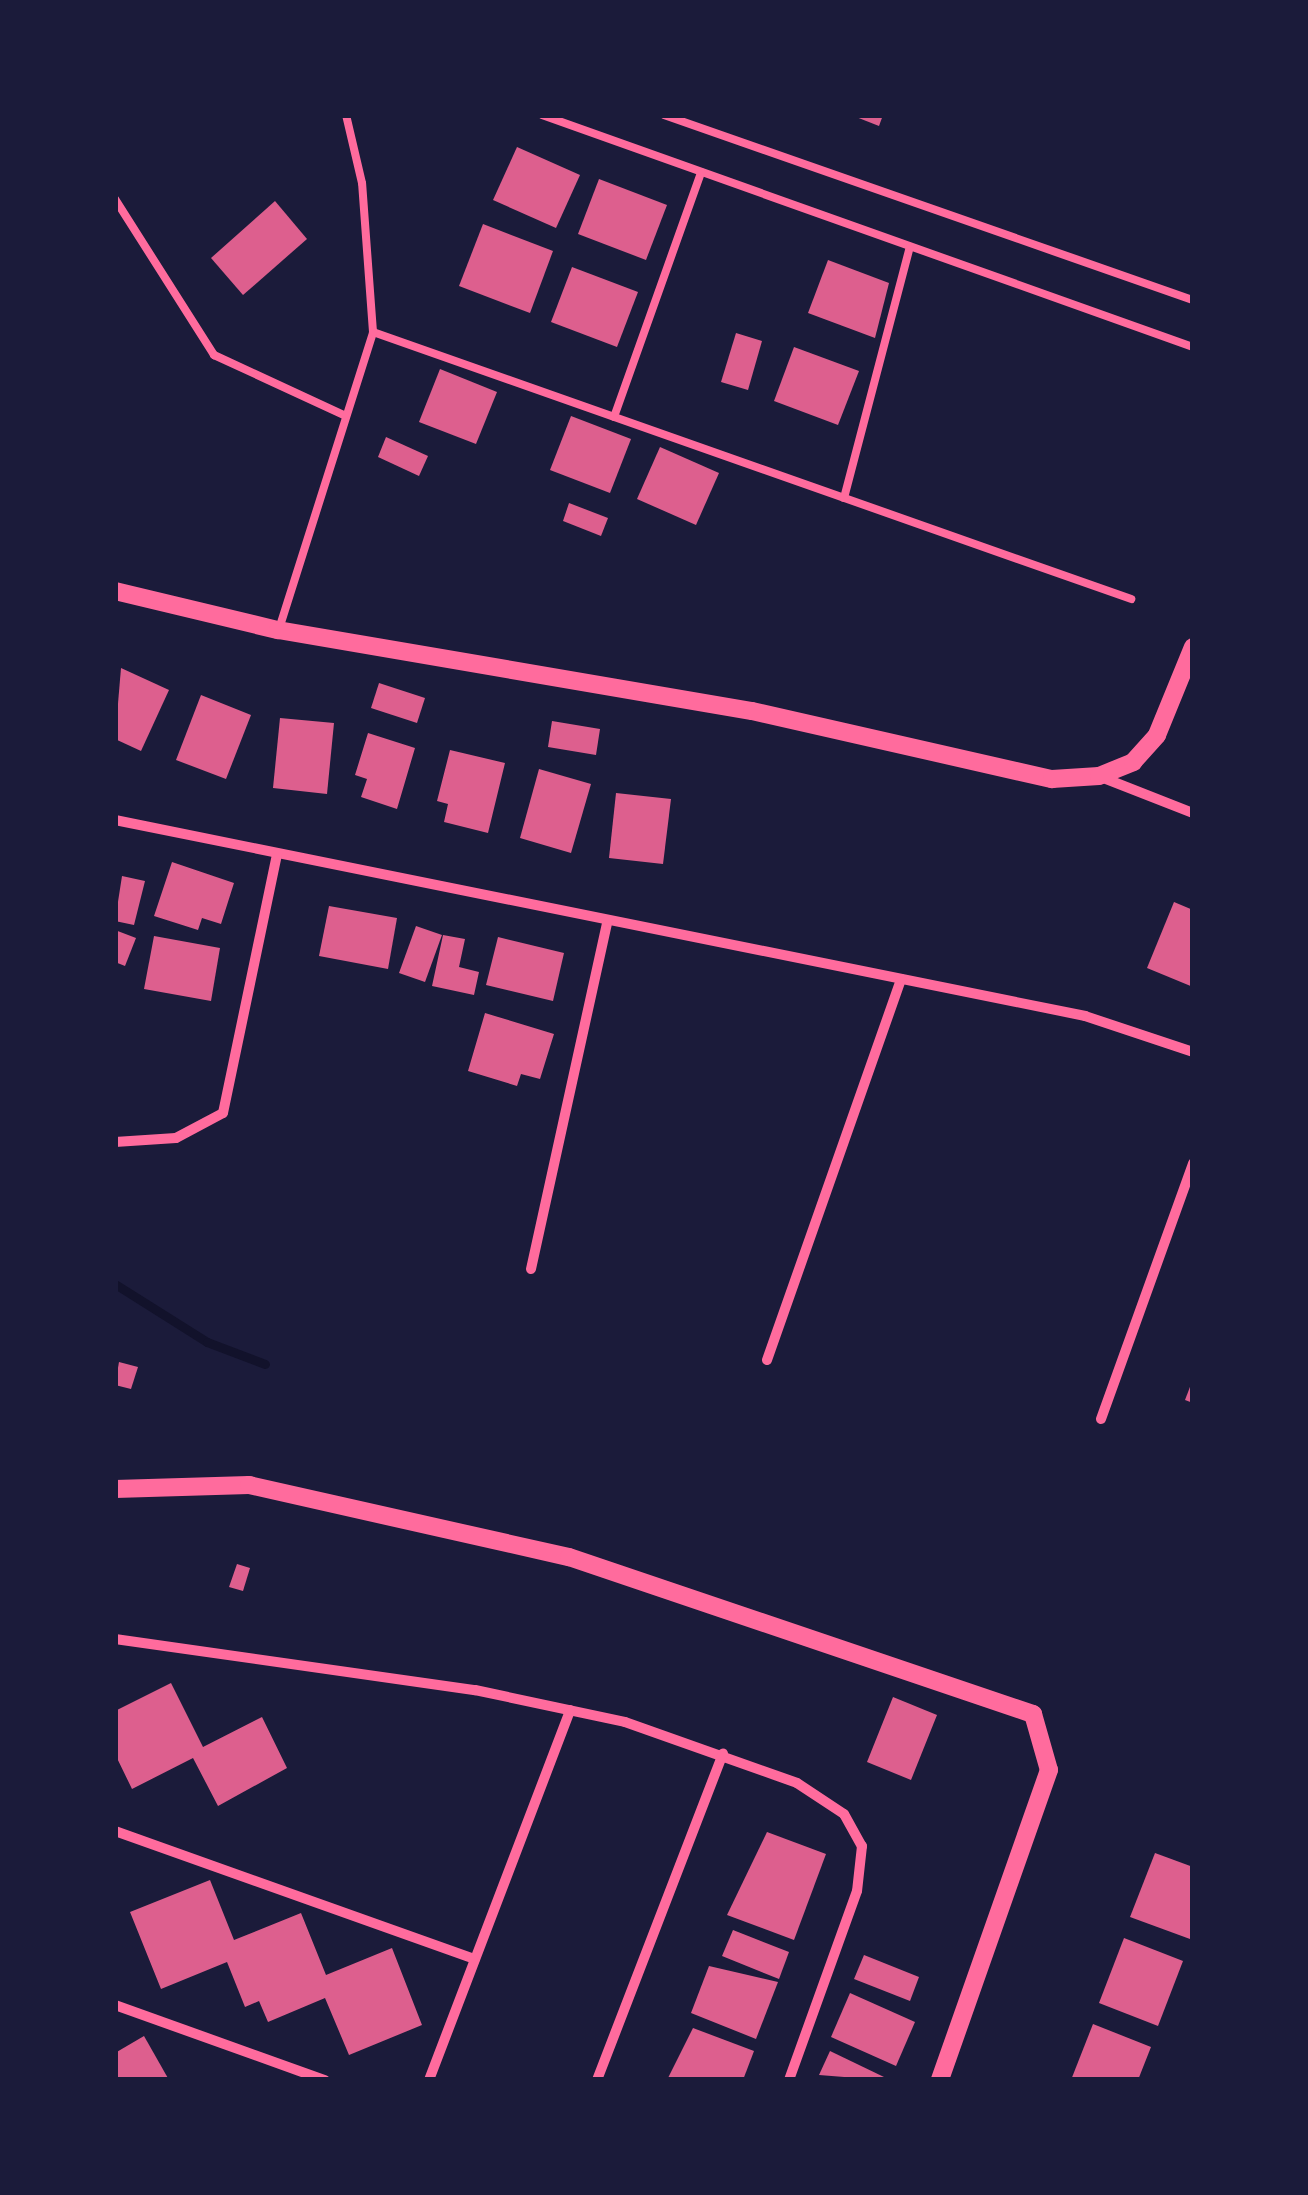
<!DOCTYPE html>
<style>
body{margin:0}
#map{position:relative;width:1308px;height:2195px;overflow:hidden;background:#1b1b3a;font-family:"Crimson Pro",serif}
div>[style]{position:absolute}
.stream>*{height:9px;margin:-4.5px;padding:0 4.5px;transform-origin:4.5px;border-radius:4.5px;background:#12122b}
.building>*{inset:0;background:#dd5f8e}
.service>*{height:8px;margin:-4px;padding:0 4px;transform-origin:4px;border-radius:4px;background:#ff6b9d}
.minor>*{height:10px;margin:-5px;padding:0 5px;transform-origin:5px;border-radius:5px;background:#ff6b9d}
.tertiary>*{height:18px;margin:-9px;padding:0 9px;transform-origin:9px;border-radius:9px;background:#ff6b9d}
span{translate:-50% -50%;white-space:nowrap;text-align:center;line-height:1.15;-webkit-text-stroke:10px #1b1b3a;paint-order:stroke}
.frame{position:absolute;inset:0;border:118px solid #1b1b3a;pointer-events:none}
</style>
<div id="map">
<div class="stream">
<i style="left:115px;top:1284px;width:109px;rotate:32.2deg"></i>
<i style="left:207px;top:1342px;width:62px;rotate:20.8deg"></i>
</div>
<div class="building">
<i style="clip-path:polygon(851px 115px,883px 115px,879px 126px)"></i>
<i style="clip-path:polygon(517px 147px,580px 175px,556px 228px,493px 200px)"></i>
<i style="clip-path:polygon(599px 179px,667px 205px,646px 260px,578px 234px)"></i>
<i style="clip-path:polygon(275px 201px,307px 239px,243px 295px,211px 258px)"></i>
<i style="clip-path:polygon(483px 224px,553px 251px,530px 313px,459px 286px)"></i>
<i style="clip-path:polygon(828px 260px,889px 283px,875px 338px,808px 313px)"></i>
<i style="clip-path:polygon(572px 267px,638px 292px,617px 347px,551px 322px)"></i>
<i style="clip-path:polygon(736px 333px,762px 341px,748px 390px,721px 382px)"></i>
<i style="clip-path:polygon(794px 347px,859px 371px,838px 425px,774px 401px)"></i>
<i style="clip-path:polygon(440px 369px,497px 392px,476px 444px,419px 422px)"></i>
<i style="clip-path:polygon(571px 416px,631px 439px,610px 493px,550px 470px)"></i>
<i style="clip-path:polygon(386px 437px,428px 456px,419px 476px,378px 457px)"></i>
<i style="clip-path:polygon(660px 447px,719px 473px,696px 525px,637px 499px)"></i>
<i style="clip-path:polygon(569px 503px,608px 518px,601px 536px,563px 521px)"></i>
<i style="clip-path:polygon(121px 668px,169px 690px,141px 751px,115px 739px)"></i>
<i style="clip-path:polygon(379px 683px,425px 698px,417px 723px,371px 708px)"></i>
<i style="clip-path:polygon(201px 695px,251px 715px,226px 779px,176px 760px)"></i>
<i style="clip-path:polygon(280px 718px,334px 723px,327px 794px,273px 788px)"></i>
<i style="clip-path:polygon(552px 721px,600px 729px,596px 755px,548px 747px)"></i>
<i style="clip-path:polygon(368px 733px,415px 748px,397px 809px,361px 797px,367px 779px,355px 775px)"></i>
<i style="clip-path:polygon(450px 750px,505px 763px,488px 833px,444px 822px,448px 804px,437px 801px)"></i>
<i style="clip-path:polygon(539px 769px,591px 784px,571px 853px,520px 838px)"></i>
<i style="clip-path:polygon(616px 793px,671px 799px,663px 864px,609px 858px)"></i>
<i style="clip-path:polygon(172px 862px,234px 883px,221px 924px,202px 918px,198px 930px,154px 916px)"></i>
<i style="clip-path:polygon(122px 876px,145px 881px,134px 925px,115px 921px)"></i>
<i style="clip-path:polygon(1174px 902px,1193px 910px,1193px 987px,1147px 968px)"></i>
<i style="clip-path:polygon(329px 906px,397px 918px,388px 969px,319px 956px)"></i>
<i style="clip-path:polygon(416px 926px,442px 935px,425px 982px,399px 973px)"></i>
<i style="clip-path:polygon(115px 930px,136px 938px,125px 966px,115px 962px)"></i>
<i style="clip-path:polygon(443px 935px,465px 939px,459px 967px,479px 972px,474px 995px,432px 986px)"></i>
<i style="clip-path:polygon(154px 936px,220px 948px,211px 1001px,144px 989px)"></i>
<i style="clip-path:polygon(498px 937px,564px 953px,553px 1001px,486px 985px)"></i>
<i style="clip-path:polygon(485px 1013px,554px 1034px,540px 1079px,521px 1074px,517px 1086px,468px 1071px)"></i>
<i style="clip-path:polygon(119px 1362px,138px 1367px,131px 1389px,115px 1385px)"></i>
<i style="clip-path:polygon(1193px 1379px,1193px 1403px,1185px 1400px)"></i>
<i style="clip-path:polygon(237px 1564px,250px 1568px,243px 1591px,229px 1587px)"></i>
<i style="clip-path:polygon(171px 1683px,203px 1747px,262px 1717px,287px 1768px,218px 1806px,193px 1758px,132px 1789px,115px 1754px,115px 1711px)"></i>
<i style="clip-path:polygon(893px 1697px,937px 1715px,911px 1780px,867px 1762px)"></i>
<i style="clip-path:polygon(767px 1832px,826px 1854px,794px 1940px,727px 1915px)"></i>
<i style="clip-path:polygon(1155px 1853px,1193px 1867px,1190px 1939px,1130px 1917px)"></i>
<i style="clip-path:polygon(210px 1880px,234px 1940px,301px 1913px,326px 1975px,392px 1948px,422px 2025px,349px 2055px,325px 1998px,268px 2022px,259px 2001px,245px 2007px,227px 1962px,161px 1989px,130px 1912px)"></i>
<i style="clip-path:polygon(733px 1930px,789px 1952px,779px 1979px,722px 1956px)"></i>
<i style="clip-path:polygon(1124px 1938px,1183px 1961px,1158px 2026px,1099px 2003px)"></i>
<i style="clip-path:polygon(864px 1955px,919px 1977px,910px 2001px,854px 1979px)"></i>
<i style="clip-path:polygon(709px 1966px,778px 1982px,756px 2039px,691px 2013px)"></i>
<i style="clip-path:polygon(850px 1993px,915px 2022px,896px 2066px,831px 2037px)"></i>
<i style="clip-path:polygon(1093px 2024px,1151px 2047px,1138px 2080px,1071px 2080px)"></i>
<i style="clip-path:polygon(693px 2028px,754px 2051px,743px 2080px,667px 2080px)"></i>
<i style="clip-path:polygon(144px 2036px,169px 2080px,115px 2080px,115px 2053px)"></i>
<i style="clip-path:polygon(830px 2051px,884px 2077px,882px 2080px,819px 2075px)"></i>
</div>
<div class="service">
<i style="left:542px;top:115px;width:691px;rotate:19.61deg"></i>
<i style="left:664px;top:115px;width:560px;rotate:19.28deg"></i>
<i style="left:115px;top:199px;width:185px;rotate:57.6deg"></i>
<i style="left:214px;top:355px;width:145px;rotate:24.8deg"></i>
<i style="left:373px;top:332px;width:804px;rotate:19.4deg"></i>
<i style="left:614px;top:417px;width:260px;rotate:-70.4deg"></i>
<i style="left:844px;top:498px;width:260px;rotate:-75.3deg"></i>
<i style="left:279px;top:629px;width:312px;rotate:-72.4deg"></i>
<i style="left:373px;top:332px;width:149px;rotate:-94.2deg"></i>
<i style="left:362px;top:183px;width:70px;rotate:-103.2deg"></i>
</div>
<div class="minor">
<i style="left:1101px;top:777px;width:99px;rotate:21.4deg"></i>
<i style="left:115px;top:820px;width:990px;rotate:11.42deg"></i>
<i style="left:1085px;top:1016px;width:114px;rotate:18.4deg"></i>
<i style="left:115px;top:1142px;width:61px;rotate:-3.8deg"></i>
<i style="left:176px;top:1138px;width:53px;rotate:-28deg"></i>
<i style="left:223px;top:1113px;width:265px;rotate:-78.2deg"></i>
<i style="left:531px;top:1269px;width:357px;rotate:-77.6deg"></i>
<i style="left:767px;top:1360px;width:404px;rotate:-70.6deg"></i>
<i style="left:1101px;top:1419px;width:272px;rotate:-70.2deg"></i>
<i style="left:115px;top:1639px;width:364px;rotate:8.1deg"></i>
<i style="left:475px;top:1690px;width:153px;rotate:12deg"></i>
<i style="left:625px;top:1722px;width:182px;rotate:19.5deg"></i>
<i style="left:797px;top:1783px;width:56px;rotate:33.4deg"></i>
<i style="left:844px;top:1814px;width:37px;rotate:61deg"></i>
<i style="left:862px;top:1846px;width:45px;rotate:96.3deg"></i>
<i style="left:857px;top:1891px;width:201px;rotate:109.8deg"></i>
<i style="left:115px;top:1831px;width:382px;rotate:19.6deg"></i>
<i style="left:115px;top:2005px;width:223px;rotate:19.7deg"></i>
<i style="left:429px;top:2080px;width:396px;rotate:-69.1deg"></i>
<i style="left:597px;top:2080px;width:350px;rotate:-68.9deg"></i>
</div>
<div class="tertiary">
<i style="left:115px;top:591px;width:168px;rotate:13.5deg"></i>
<i style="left:278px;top:630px;width:481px;rotate:9.7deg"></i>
<i style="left:752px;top:711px;width:308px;rotate:12.8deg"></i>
<i style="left:1052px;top:779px;width:47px;rotate:-3.7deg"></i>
<i style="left:1099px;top:776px;width:37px;rotate:-22deg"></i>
<i style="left:1133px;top:762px;width:36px;rotate:-48deg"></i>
<i style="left:1157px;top:735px;width:95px;rotate:-67.8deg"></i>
<i style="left:115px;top:1489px;width:134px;rotate:-1.7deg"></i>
<i style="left:249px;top:1485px;width:328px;rotate:12.7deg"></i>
<i style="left:569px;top:1557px;width:490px;rotate:18.7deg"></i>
<i style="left:1033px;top:1714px;width:58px;rotate:74.1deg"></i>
<i style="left:1049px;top:1770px;width:329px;rotate:109.4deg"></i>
</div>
<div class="frame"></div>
</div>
